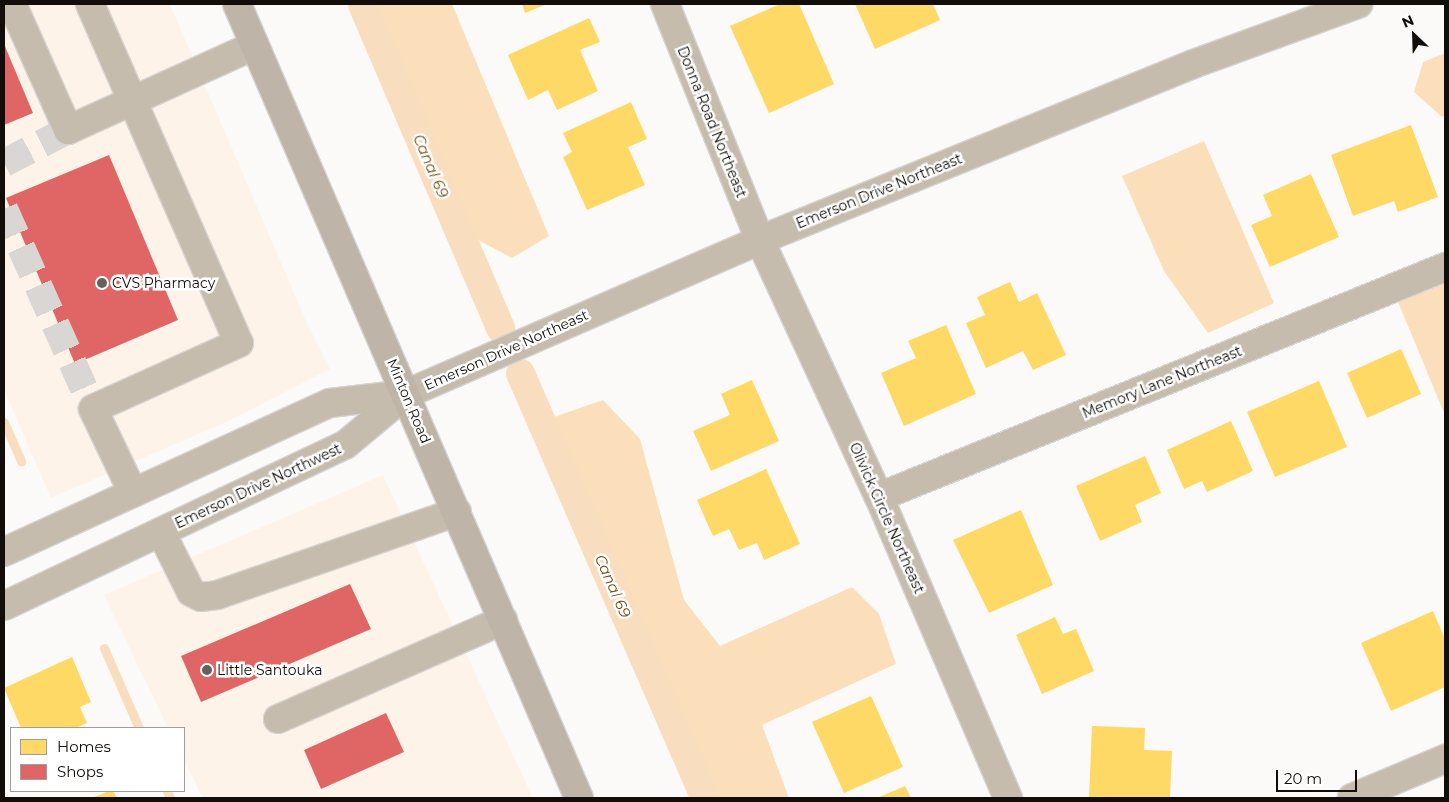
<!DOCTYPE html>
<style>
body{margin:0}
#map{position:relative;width:1449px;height:802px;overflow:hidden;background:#fcfaf8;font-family:Montserrat,sans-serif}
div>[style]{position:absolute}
.built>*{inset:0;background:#fdf3e8}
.green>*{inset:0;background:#fbdfba}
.homes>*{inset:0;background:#ffd966}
.shops>*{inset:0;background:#e06666}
.stream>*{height:9px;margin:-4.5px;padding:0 4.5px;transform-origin:4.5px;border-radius:4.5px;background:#f8debe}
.canal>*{height:29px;margin:-14.5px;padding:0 14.5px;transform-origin:14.5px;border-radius:14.5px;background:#f8debe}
.minor-tunnel>*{height:28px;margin-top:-14px;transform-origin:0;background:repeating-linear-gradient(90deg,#d9d6d4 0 28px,transparent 0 42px)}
.roads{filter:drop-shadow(1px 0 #d6d4d2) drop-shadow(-1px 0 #d6d4d2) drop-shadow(0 1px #d6d4d2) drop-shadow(0 -1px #d6d4d2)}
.minor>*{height:28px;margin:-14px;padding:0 14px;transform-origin:14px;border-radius:14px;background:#c6bcae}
.major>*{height:28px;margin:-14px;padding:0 14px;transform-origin:14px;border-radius:14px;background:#beb4a8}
.dots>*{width:14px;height:14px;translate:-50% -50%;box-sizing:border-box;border:2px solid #fff;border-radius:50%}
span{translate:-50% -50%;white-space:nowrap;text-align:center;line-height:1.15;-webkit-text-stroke:5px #fff;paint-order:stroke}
.street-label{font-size:14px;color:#120d08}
.poi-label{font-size:14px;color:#120d08}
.left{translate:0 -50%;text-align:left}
.water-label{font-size:15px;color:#754e10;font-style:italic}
.frame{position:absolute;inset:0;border:5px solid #120d08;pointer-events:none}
.legend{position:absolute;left:10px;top:727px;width:175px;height:65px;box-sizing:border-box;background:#fff;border:1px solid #a09e9c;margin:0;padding:6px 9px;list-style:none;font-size:15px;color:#120d08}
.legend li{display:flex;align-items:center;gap:10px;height:25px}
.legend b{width:25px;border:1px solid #a09e9c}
.north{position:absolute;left:1389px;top:10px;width:50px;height:50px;-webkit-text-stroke:4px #fff;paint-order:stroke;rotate:336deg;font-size:14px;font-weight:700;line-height:20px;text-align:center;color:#120d08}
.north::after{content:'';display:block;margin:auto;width:18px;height:22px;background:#120d08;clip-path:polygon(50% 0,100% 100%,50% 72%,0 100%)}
.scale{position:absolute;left:1276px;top:770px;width:81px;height:22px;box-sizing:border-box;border:2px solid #120d08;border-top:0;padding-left:6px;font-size:15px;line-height:18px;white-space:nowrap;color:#120d08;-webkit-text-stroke:4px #fff;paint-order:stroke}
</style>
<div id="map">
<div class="built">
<i style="clip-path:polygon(4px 4px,170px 4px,306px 321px,330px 369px,226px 422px,51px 498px,4px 390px)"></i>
<i style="clip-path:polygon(383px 475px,533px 798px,203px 798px,184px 760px,184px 728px,168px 728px,104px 595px)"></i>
</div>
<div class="green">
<i style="clip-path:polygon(376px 4px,452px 4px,549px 236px,512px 258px,478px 240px)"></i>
<i style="clip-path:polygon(1445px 53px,1445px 115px,1442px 117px,1414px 92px,1423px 62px)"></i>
<i style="clip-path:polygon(1204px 141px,1274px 303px,1208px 333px,1164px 271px,1122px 176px)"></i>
<i style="clip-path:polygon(1445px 282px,1445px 415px,1398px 302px)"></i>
<i style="clip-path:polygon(603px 400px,640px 439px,684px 600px,720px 646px,852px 587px,879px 614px,896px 664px,762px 725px,789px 798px,718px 798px,554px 417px)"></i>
</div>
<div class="homes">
<i style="clip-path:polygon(522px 4px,547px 4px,525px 13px)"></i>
<i style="clip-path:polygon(780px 4px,799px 4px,834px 84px,769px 113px,730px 26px)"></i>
<i style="clip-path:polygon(855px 4px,933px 4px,940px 20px,875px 49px)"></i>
<i style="clip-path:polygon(589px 18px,600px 42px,580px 50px,598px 91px,557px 110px,548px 90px,528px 100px,508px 55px)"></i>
<i style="clip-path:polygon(631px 102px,647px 139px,628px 147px,645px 185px,587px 210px,563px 157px,572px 152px,563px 133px)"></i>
<i style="clip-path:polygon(1411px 125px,1438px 197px,1398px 212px,1394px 201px,1353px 216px,1331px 155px)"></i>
<i style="clip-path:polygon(1311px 174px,1339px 237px,1270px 267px,1251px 225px,1272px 216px,1263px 195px)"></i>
<i style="clip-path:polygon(1010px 282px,1019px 302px,1037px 293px,1066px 355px,1033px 370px,1023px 351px,986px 368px,966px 323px,985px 315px,977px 297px)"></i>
<i style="clip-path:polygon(946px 325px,976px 394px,904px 426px,881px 373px,916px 358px,908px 341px)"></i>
<i style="clip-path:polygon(1401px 349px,1421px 394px,1367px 418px,1347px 373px)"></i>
<i style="clip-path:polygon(752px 380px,779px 441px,711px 471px,693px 431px,730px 415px,721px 394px)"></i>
<i style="clip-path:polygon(1319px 381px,1347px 447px,1275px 477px,1247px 412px)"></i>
<i style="clip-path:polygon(1231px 421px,1253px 471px,1207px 492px,1202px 481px,1184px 489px,1167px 450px)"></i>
<i style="clip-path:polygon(1145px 456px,1161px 493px,1135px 505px,1142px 522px,1100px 541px,1076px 486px)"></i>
<i style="clip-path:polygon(766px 469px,800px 544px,764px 560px,757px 543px,739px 550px,729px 529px,713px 536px,697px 500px)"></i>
<i style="clip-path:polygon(1021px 510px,1053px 585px,989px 613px,953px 540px)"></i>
<i style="clip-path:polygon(1433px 611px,1445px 639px,1445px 687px,1391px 711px,1361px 643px)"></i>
<i style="clip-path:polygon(1055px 617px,1063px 634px,1076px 629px,1094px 671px,1042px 694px,1016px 635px)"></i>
<i style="clip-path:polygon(72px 657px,91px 702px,80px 707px,87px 723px,76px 728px,21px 728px,4px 688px)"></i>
<i style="clip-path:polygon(871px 696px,903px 767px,844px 793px,812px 722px)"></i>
<i style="clip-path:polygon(1092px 726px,1145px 728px,1144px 750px,1172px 751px,1170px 798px,1089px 798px)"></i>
<i style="clip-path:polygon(905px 786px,911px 798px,877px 798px)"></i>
<i style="clip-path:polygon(109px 791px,113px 791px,117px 798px,92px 798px)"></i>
</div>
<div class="shops">
<i style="clip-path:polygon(4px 44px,33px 113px,4px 125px)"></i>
<i style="clip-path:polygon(109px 155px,178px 320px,75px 364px,6px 198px)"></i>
<i style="clip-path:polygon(350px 584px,371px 629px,201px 702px,181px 656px)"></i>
<i style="clip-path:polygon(386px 713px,404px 752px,321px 789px,304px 750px)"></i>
</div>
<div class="stream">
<i style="left:4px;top:422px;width:43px;rotate:66.4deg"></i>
<i style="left:104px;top:648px;width:87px;rotate:66.4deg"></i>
<i style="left:167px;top:791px;width:8px;rotate:67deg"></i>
</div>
<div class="canal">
<i style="left:362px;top:4px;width:352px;rotate:66.9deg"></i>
<i style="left:520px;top:373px;width:464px;rotate:66.5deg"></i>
</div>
<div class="minor-tunnel">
<i style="left:4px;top:163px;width:72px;rotate:-27.3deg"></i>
<i style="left:4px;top:209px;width:219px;rotate:66deg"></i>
</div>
<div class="roads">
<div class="minor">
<i style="left:12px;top:4px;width:138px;rotate:66deg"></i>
<i style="left:68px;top:130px;width:205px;rotate:-24.4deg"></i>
<i style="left:90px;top:4px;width:370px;rotate:66.3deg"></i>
<i style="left:239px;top:343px;width:160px;rotate:155.7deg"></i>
<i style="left:93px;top:409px;width:93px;rotate:64.5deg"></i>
<i style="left:665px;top:4px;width:254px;rotate:68.1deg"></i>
<i style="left:760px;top:240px;width:283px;rotate:65.2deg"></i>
<i style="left:879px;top:497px;width:327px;rotate:66.8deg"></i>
<i style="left:879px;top:497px;width:611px;rotate:-22.11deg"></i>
<i style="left:161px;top:532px;width:67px;rotate:63.4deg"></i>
<i style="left:191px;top:592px;width:11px;rotate:27deg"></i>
<i style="left:201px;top:597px;width:16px;rotate:-7deg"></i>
<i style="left:217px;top:595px;width:254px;rotate:-19.1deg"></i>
<i style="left:4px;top:552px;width:358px;rotate:-24.6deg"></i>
<i style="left:330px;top:403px;width:77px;rotate:-6.8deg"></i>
<i style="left:4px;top:606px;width:377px;rotate:-25.3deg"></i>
<i style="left:345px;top:445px;width:80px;rotate:-39.9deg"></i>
<i style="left:406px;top:394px;width:386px;rotate:-23.5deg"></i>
<i style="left:760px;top:240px;width:467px;rotate:-22.1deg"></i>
<i style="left:1193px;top:64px;width:176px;rotate:-20deg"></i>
<i style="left:278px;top:719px;width:246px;rotate:-23.7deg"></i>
<i style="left:1352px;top:798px;width:101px;rotate:-22.8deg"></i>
</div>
<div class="major">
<i style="left:237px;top:4px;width:865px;rotate:66.7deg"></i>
</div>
</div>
<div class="dots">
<i style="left:102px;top:283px;background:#64605c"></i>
<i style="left:207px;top:670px;background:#64605c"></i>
</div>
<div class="street-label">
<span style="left:712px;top:122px;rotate:68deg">Donna Road Northeast</span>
<span style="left:879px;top:191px;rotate:-22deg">Emerson Drive Northeast</span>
<span style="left:506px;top:350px;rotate:-24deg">Emerson Drive Northeast</span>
<span style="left:1162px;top:382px;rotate:-22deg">Memory Lane Northeast</span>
<span style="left:409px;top:401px;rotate:67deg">Minton Road</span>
<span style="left:258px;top:486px;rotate:-25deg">Emerson Drive Northwest</span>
<span style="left:887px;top:518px;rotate:66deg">Olivick Circle Northeast</span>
</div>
<div class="poi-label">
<span class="left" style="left:112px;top:283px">CVS Pharmacy</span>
<span class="left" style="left:217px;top:670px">Little Santouka</span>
</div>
<div class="water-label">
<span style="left:431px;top:166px;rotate:67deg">Canal 69</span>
<span style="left:613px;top:586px;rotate:66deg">Canal 69</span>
</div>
<div class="frame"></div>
<ul class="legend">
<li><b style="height:14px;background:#ffd966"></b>Homes</li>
<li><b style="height:14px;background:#e06666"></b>Shops</li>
</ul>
<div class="north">N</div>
<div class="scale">20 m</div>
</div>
